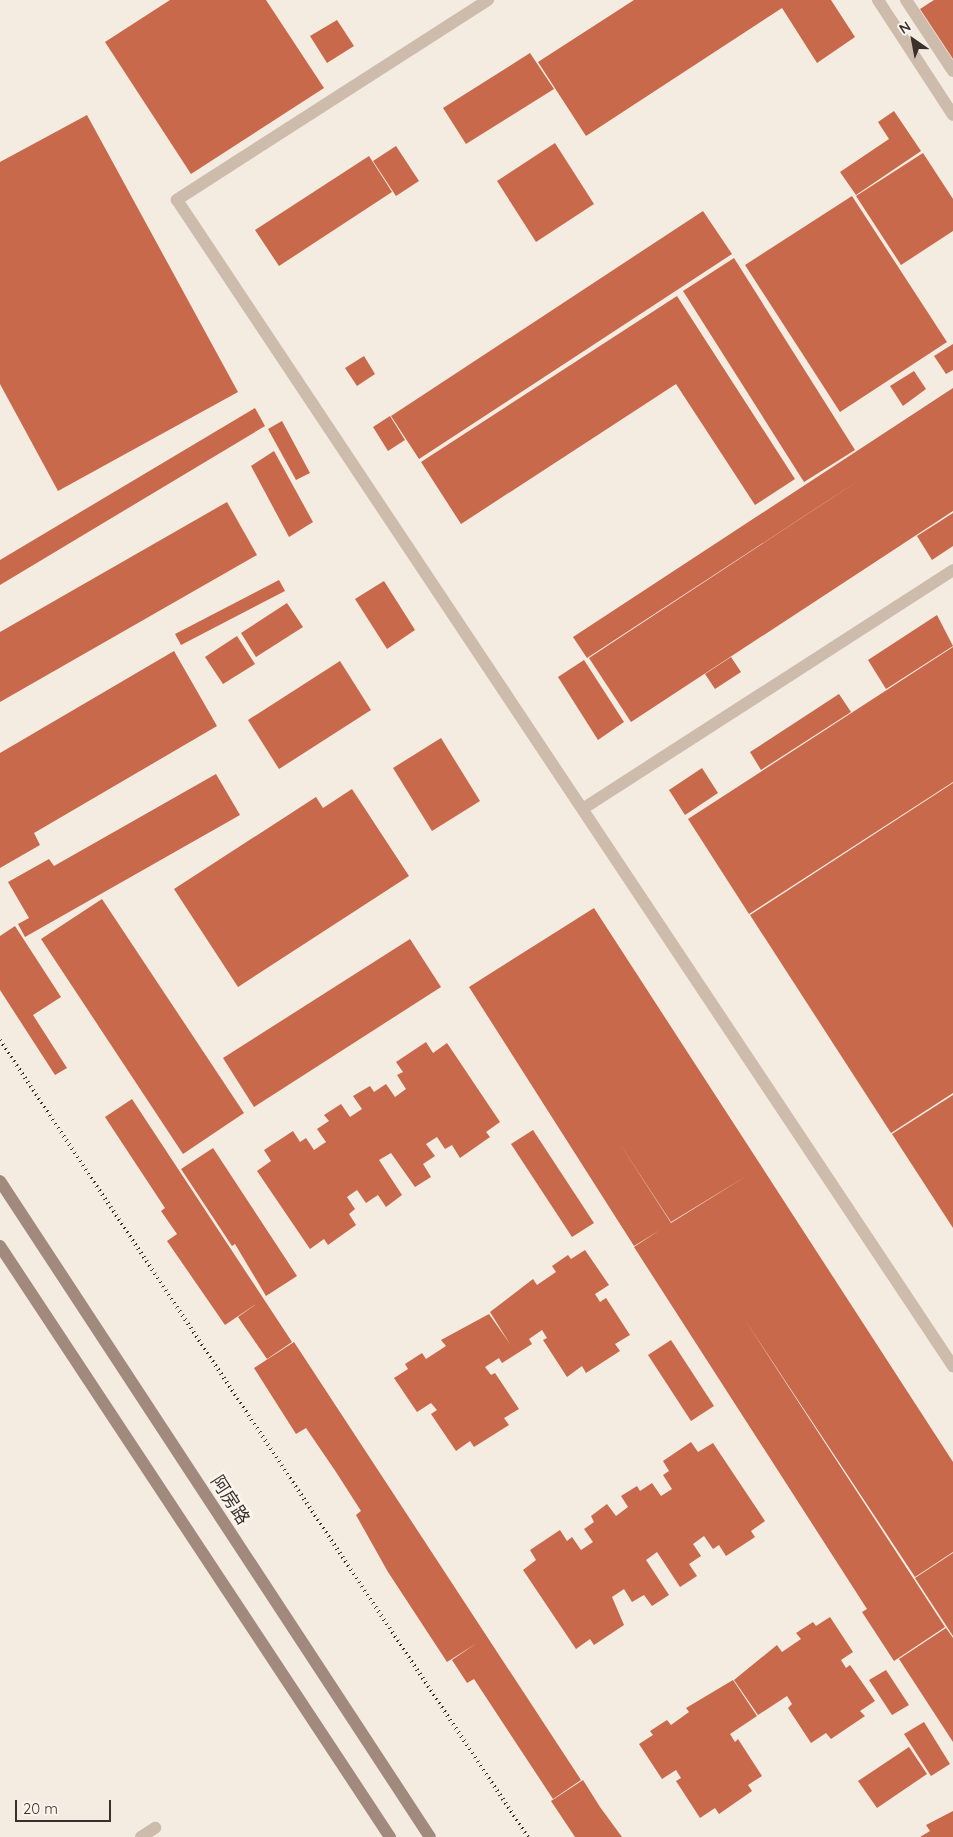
<!DOCTYPE html>
<meta charset="utf-8">
<style>
body{margin:0}
#map{position:relative;width:953px;height:1837px;overflow:hidden;background:#f4ebe1;font-family:Quicksand,"Noto Sans SC",sans-serif}
div>[style]{position:absolute}
.building>*{inset:0;background:#c8694b}
.minor>*{height:12px;margin:-6px;padding:0 6px;transform-origin:6px;border-radius:6px;background:#cdbbac}
.secondary>*{height:12px;margin:-6px;padding:0 6px;transform-origin:6px;border-radius:6px;background:#a18a7d}
.rail>*{height:4px;margin-top:-2px;transform-origin:0;background:repeating-linear-gradient(90deg,#3b302b 0 1px,transparent 0 5px)}
span{translate:-50% -50%;white-space:nowrap;text-align:center;line-height:1.15;-webkit-text-stroke:5px #fbf5ee;paint-order:stroke}
.street-label{font-size:18px;color:#3b302b}
.north{position:absolute;left:888px;top:15px;width:50px;height:50px;-webkit-text-stroke:4px #fbf5ee;paint-order:stroke;rotate:327deg;font-size:14px;font-weight:700;line-height:20px;text-align:center;color:#3b302b}
.north::after{content:'';display:block;margin:auto;width:18px;height:22px;background:#3b302b;clip-path:polygon(50% 0,100% 100%,50% 72%,0 100%)}
.scale{position:absolute;left:15px;top:1800px;width:96px;height:22px;box-sizing:border-box;border:2px solid #3b302b;border-top:0;padding-left:6px;font-size:15px;line-height:18px;white-space:nowrap;color:#3b302b;-webkit-text-stroke:4px #fbf5ee;paint-order:stroke}
</style>
<div id="map">
<div class="building">
<i style="clip-path:polygon(170px 0,266px 0,324px 88px,191px 174px,105px 42px)"></i>
<i style="clip-path:polygon(634px 0,831px 0,855px 37px,817px 63px,782px 8px,586px 136px,538px 62px)"></i>
<i style="clip-path:polygon(934px 0,953px 0,953px 59px,920px 9px)"></i>
<i style="clip-path:polygon(337px 20px,354px 46px,327px 63px,310px 36px)"></i>
<i style="clip-path:polygon(530px 53px,554px 89px,466px 144px,443px 108px)"></i>
<i style="clip-path:polygon(894px 111px,921px 151px,856px 195px,840px 172px,889px 139px,878px 122px)"></i>
<i style="clip-path:polygon(87px 115px,238px 392px,58px 491px,0 384px,0 162px)"></i>
<i style="clip-path:polygon(555px 143px,594px 204px,536px 242px,497px 181px)"></i>
<i style="clip-path:polygon(396px 146px,419px 181px,396px 196px,373px 161px)"></i>
<i style="clip-path:polygon(923px 153px,953px 199px,953px 231px,901px 265px,856px 196px)"></i>
<i style="clip-path:polygon(369px 156px,392px 192px,279px 266px,255px 230px)"></i>
<i style="clip-path:polygon(852px 196px,947px 342px,840px 412px,745px 265px)"></i>
<i style="clip-path:polygon(703px 211px,732px 254px,419px 459px,391px 416px)"></i>
<i style="clip-path:polygon(734px 258px,855px 450px,804px 482px,683px 291px)"></i>
<i style="clip-path:polygon(677px 296px,795px 479px,755px 505px,676px 384px,461px 524px,421px 462px)"></i>
<i style="clip-path:polygon(953px 344px,953px 370px,946px 374px,934px 356px)"></i>
<i style="clip-path:polygon(364px 356px,375px 374px,357px 386px,345px 368px)"></i>
<i style="clip-path:polygon(914px 371px,926px 389px,903px 406px,890px 386px)"></i>
<i style="clip-path:polygon(953px 388px,953px 511px,631px 722px,589px 658px,867px 475px,587px 658px,573px 637px)"></i>
<i style="clip-path:polygon(255px 408px,265px 426px,0 585px,0 560px)"></i>
<i style="clip-path:polygon(390px 416px,405px 440px,388px 451px,373px 427px)"></i>
<i style="clip-path:polygon(282px 421px,310px 473px,296px 480px,268px 429px)"></i>
<i style="clip-path:polygon(274px 451px,313px 522px,289px 537px,251px 466px)"></i>
<i style="clip-path:polygon(227px 502px,257px 555px,0 702px,0 632px)"></i>
<i style="clip-path:polygon(953px 513px,953px 546px,932px 560px,917px 536px)"></i>
<i style="clip-path:polygon(279px 580px,285px 591px,181px 645px,175px 634px)"></i>
<i style="clip-path:polygon(384px 581px,415px 630px,387px 649px,355px 599px)"></i>
<i style="clip-path:polygon(287px 603px,303px 627px,256px 657px,241px 633px)"></i>
<i style="clip-path:polygon(937px 615px,953px 646px,886px 689px,868px 660px)"></i>
<i style="clip-path:polygon(237px 636px,255px 664px,223px 684px,205px 657px)"></i>
<i style="clip-path:polygon(953px 647px,953px 782px,749px 914px,688px 819px)"></i>
<i style="clip-path:polygon(174px 651px,217px 726px,34px 833px,40px 845px,0 868px,0 753px)"></i>
<i style="clip-path:polygon(731px 657px,741px 672px,715px 689px,705px 674px)"></i>
<i style="clip-path:polygon(584px 660px,624px 722px,598px 740px,558px 677px)"></i>
<i style="clip-path:polygon(340px 661px,371px 710px,279px 769px,248px 720px)"></i>
<i style="clip-path:polygon(839px 694px,851px 712px,761px 770px,750px 752px)"></i>
<i style="clip-path:polygon(441px 738px,480px 801px,432px 831px,393px 768px)"></i>
<i style="clip-path:polygon(702px 768px,718px 793px,685px 815px,669px 790px)"></i>
<i style="clip-path:polygon(216px 774px,240px 815px,25px 937px,18px 924px,29px 918px,8px 882px,49px 859px,54px 866px)"></i>
<i style="clip-path:polygon(953px 783px,953px 1093px,891px 1133px,750px 915px)"></i>
<i style="clip-path:polygon(352px 789px,409px 876px,238px 987px,174px 889px,316px 797px,323px 808px)"></i>
<i style="clip-path:polygon(102px 899px,244px 1113px,183px 1154px,41px 939px)"></i>
<i style="clip-path:polygon(evenodd,594px 908px,953px 1462px,953px 1552px,915px 1577px,743px 1317px,945px 1627px,894px 1661px,862px 1612px,867px 1609px,634px 1247px,660px 1230px,634px 1246px,469px 987px,594px 908px,618px 1141px,671px 1222px,748px 1175px,671px 1223px,618px 1141px)"></i>
<i style="clip-path:polygon(15px 926px,61px 997px,33px 1015px,67px 1068px,55px 1075px,0 990px,0 936px)"></i>
<i style="clip-path:polygon(410px 939px,441px 987px,254px 1107px,223px 1058px)"></i>
<i style="clip-path:polygon(426px 1042px,433px 1053px,447px 1043px,500px 1122px,486px 1132px,490px 1137px,460px 1158px,452px 1145px,445px 1149px,437px 1137px,426px 1144px,435px 1156px,423px 1164px,431px 1177px,415px 1187px,391px 1153px,379px 1160px,402px 1195px,386px 1207px,378px 1195px,366px 1203px,357px 1190px,347px 1197px,355px 1209px,349px 1214px,356px 1225px,328px 1245px,324px 1239px,310px 1249px,257px 1171px,271px 1161px,264px 1150px,293px 1131px,300px 1142px,306px 1138px,314px 1150px,326px 1142px,317px 1129px,329px 1121px,324px 1115px,341px 1104px,350px 1117px,362px 1109px,353px 1096px,370px 1086px,374px 1092px,386px 1084px,395px 1097px,406px 1089px,397px 1075px,403px 1072px,396px 1062px)"></i>
<i style="clip-path:polygon(953px 1095px,953px 1228px,892px 1134px)"></i>
<i style="clip-path:polygon(132px 1099px,292px 1342px,267px 1359px,238px 1317px,259px 1302px,225px 1325px,167px 1241px,177px 1234px,161px 1211px,165px 1208px,105px 1117px)"></i>
<i style="clip-path:polygon(533px 1130px,594px 1223px,572px 1237px,511px 1144px)"></i>
<i style="clip-path:polygon(213px 1148px,297px 1276px,266px 1296px,235px 1244px,232px 1246px,181px 1169px)"></i>
<i style="clip-path:polygon(585px 1250px,609px 1285px,595px 1294px,600px 1302px,606px 1298px,630px 1335px,615px 1344px,620px 1351px,586px 1373px,582px 1366px,567px 1377px,543px 1340px,547px 1338px,542px 1330px,529px 1339px,532px 1344px,502px 1363px,499px 1358px,485px 1367px,491px 1375px,495px 1373px,519px 1409px,504px 1418px,509px 1425px,474px 1447px,470px 1441px,456px 1451px,431px 1414px,437px 1410px,431px 1403px,417px 1412px,394px 1378px,408px 1369px,405px 1364px,422px 1353px,426px 1359px,446px 1346px,441px 1340px,489px 1314px,510px 1344px,490px 1312px,533px 1279px,537px 1285px,556px 1272px,552px 1266px,568px 1255px,571px 1259px)"></i>
<i style="clip-path:polygon(671px 1340px,714px 1406px,691px 1421px,648px 1355px)"></i>
<i style="clip-path:polygon(294px 1342px,581px 1780px,553px 1799px,474px 1679px,467px 1683px,452px 1660px,477px 1643px,447px 1662px,388px 1572px,356px 1515px,361px 1511px,336px 1472px,306px 1428px,296px 1434px,254px 1368px)"></i>
<i style="clip-path:polygon(691px 1442px,698px 1452px,713px 1443px,765px 1521px,751px 1531px,755px 1537px,726px 1556px,719px 1545px,713px 1549px,704px 1536px,693px 1544px,701px 1556px,689px 1564px,697px 1576px,680px 1587px,657px 1552px,646px 1560px,669px 1595px,652px 1606px,644px 1595px,632px 1602px,624px 1589px,612px 1597px,624px 1625px,594px 1645px,590px 1639px,576px 1649px,523px 1570px,536px 1560px,530px 1550px,560px 1530px,567px 1541px,572px 1537px,581px 1550px,593px 1542px,584px 1529px,594px 1522px,591px 1516px,607px 1504px,616px 1516px,628px 1507px,621px 1496px,637px 1486px,640px 1491px,652px 1483px,661px 1496px,672px 1489px,663px 1475px,669px 1471px,663px 1461px)"></i>
<i style="clip-path:polygon(953px 1553px,953px 1636px,915px 1578px)"></i>
<i style="clip-path:polygon(830px 1617px,853px 1652px,841px 1660px,846px 1668px,850px 1665px,875px 1701px,860px 1711px,865px 1716px,831px 1739px,826px 1733px,811px 1743px,788px 1708px,792px 1704px,787px 1696px,758px 1715px,734px 1680px,777px 1645px,782px 1652px,801px 1639px,796px 1633px,813px 1622px,816px 1626px)"></i>
<i style="clip-path:polygon(946px 1628px,953px 1638px,953px 1742px,899px 1659px)"></i>
<i style="clip-path:polygon(886px 1670px,909px 1705px,892px 1715px,869px 1680px)"></i>
<i style="clip-path:polygon(733px 1680px,757px 1716px,730px 1734px,735px 1742px,738px 1739px,762px 1776px,748px 1785px,752px 1791px,719px 1814px,715px 1808px,700px 1818px,676px 1781px,681px 1778px,676px 1770px,662px 1779px,639px 1744px,653px 1735px,650px 1731px,667px 1720px,671px 1725px,689px 1712px,686px 1708px)"></i>
<i style="clip-path:polygon(924px 1722px,950px 1764px,931px 1776px,904px 1734px)"></i>
<i style="clip-path:polygon(909px 1747px,927px 1774px,877px 1808px,858px 1781px)"></i>
<i style="clip-path:polygon(583px 1780px,600px 1807px,622px 1837px,575px 1837px,551px 1801px)"></i>
<i style="clip-path:polygon(953px 1811px,953px 1837px,920px 1837px,930px 1831px,926px 1825px)"></i>
</div>
<div class="minor">
<i style="left:488px;top:0;width:370px;rotate:147.3deg"></i>
<i style="left:177px;top:200px;width:1401px;rotate:56.36deg"></i>
<i style="left:878px;top:0;width:137px;rotate:56.9deg"></i>
<i style="left:906px;top:0;width:85px;rotate:56.5deg"></i>
<i style="left:584px;top:808px;width:439px;rotate:-32.8deg"></i>
<i style="left:141px;top:1837px;width:17px;rotate:-33deg"></i>
</div>
<div class="secondary">
<i style="left:0;top:1181px;width:784px;rotate:56.76deg"></i>
<i style="left:0;top:1246px;width:708px;rotate:56.58deg"></i>
</div>
<div class="rail">
<i style="left:0;top:1040px;width:956px;rotate:56.48deg"></i>
</div>
<div class="street-label">
<span style="left:230px;top:1500px;rotate:57deg">阿房路</span>
</div>
<div class="north">N</div>
<div class="scale">20 m</div>
</div>
